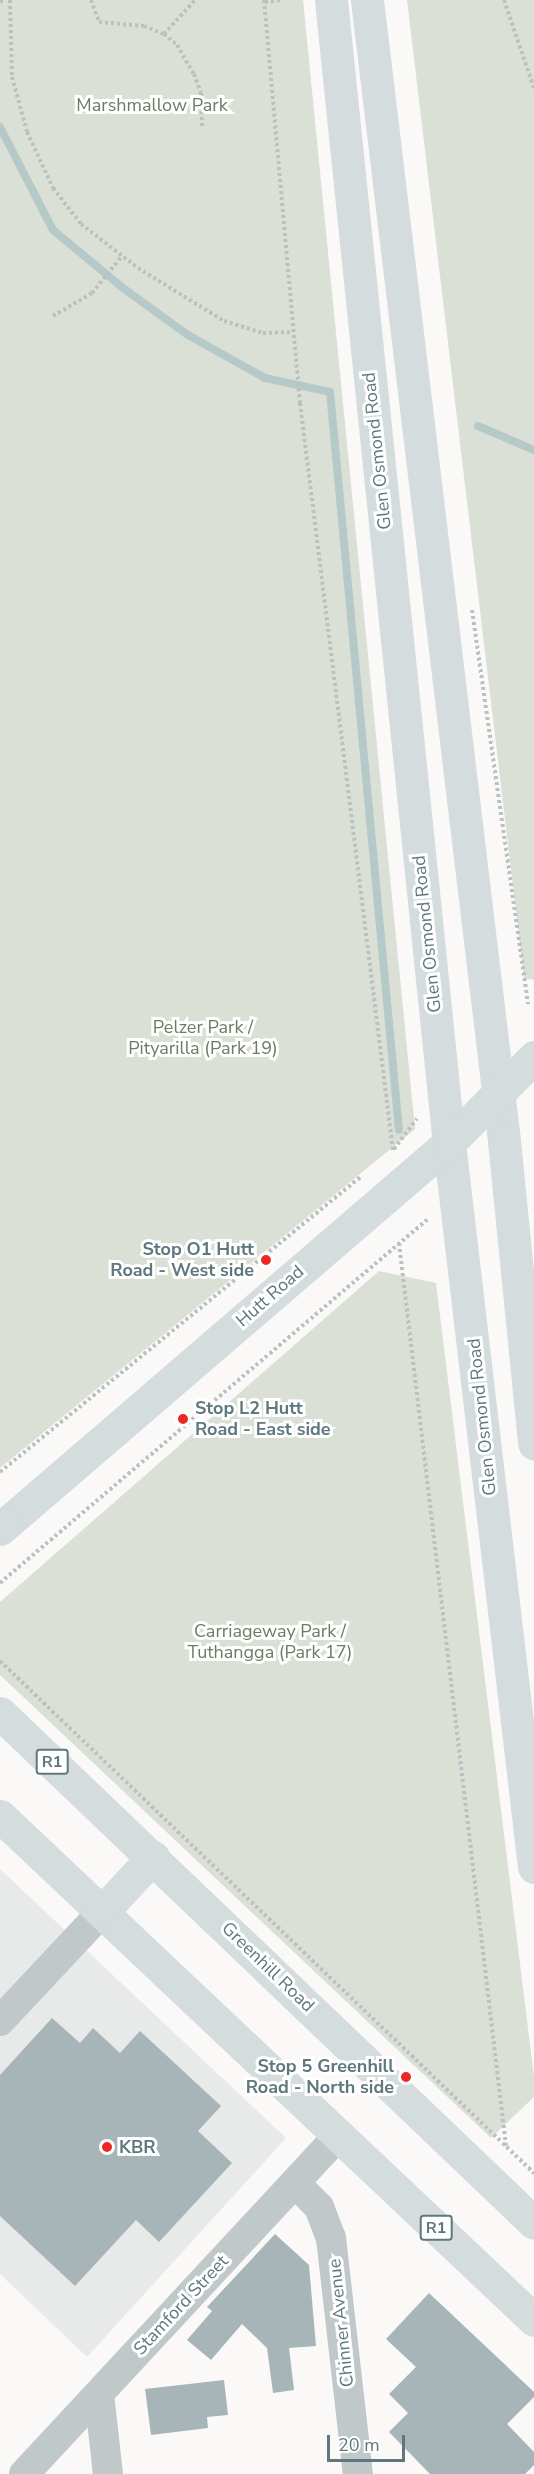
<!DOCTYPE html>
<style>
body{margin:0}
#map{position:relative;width:534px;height:2474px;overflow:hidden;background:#faf9f8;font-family:"Nunito Sans",sans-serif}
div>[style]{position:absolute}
.built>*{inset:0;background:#e8e9e9}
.green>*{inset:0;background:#dbe0d6}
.stream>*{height:8px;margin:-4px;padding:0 4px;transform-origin:4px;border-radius:4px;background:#b6c9c9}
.building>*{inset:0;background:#a7b5b8}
.path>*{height:4px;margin-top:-2px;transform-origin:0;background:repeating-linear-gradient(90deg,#bbc1c2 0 3px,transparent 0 6px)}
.street>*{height:30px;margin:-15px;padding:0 15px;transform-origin:15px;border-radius:15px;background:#c0c8ca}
.secondary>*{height:33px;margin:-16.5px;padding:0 16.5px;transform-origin:16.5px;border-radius:16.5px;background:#d5dcdd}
.highway>*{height:33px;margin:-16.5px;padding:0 16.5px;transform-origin:16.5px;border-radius:16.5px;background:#d5dcdd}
.dots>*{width:16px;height:16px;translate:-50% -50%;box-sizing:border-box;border:3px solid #fff;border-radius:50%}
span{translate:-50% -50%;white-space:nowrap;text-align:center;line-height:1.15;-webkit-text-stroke:6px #fff;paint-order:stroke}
.shield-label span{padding:2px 4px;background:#fff;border:2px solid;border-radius:4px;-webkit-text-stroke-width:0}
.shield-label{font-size:16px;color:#5e787e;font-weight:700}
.park-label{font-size:18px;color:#6d7b63}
.street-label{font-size:18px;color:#5e787e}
.poi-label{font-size:18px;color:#5e787e;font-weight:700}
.right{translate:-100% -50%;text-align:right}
.left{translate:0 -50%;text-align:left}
.scale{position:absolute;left:327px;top:2435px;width:78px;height:27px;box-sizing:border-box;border:3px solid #5e787e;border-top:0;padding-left:8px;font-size:18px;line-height:21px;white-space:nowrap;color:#5e787e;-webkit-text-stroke:4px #fff;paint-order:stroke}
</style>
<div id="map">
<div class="built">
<i style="clip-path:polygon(0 1869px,286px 2138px,87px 2357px,0 2274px)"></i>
</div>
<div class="green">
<i style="clip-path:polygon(0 0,303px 0,415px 1129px,0 1468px)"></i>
<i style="clip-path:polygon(407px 0,534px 0,534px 980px,524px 978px)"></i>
<i style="clip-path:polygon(379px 1271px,436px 1283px,534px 2077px,534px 2097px,491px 2138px,0 1675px,0 1602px)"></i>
</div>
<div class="stream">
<i style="left:0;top:127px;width:116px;rotate:62.8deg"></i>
<i style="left:53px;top:230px;width:91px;rotate:39.6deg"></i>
<i style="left:123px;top:288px;width:80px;rotate:35.9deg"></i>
<i style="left:188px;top:335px;width:88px;rotate:29.2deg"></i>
<i style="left:265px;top:378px;width:66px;rotate:12.2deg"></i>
<i style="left:330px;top:392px;width:741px;rotate:84.66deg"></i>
<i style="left:478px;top:426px;width:61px;rotate:23.2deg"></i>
</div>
<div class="building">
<i style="clip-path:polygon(52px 2018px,80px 2043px,93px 2028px,120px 2053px,140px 2031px,221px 2106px,198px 2131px,232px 2163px,159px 2242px,136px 2220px,75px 2286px,0 2216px,0 2075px)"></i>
<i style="clip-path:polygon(275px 2234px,309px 2265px,316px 2346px,289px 2348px,294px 2390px,273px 2393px,267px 2348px,242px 2324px,211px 2360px,187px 2340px,212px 2311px,207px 2307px)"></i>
<i style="clip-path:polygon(429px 2293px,534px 2392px,534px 2397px,507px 2424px,534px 2452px,534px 2465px,525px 2474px,430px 2474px,389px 2432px,408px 2413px,389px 2394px,416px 2367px,386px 2339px)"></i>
<i style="clip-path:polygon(224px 2380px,228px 2415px,207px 2417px,208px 2428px,151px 2435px,145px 2389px)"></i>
</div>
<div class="path">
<i style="left:10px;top:0;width:77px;rotate:88.5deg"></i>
<i style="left:12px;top:77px;width:57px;rotate:74.7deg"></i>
<i style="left:27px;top:132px;width:62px;rotate:65.1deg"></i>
<i style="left:53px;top:188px;width:46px;rotate:52.1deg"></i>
<i style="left:81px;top:224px;width:72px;rotate:37.7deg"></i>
<i style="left:138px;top:268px;width:101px;rotate:31.6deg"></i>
<i style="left:224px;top:321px;width:41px;rotate:17.1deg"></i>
<i style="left:263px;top:333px;width:30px;rotate:-2deg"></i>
<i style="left:91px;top:0;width:23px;rotate:70deg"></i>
<i style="left:99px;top:22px;width:45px;rotate:5.1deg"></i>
<i style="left:144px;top:26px;width:22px;rotate:22deg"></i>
<i style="left:164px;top:34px;width:46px;rotate:-47.6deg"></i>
<i style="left:264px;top:0;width:405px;rotate:84.9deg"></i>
<i style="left:300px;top:403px;width:754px;rotate:82.91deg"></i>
<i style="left:504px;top:0;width:93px;rotate:71.2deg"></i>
<i style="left:0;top:2px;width:5px;rotate:-22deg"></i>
<i style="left:265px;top:2px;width:15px;rotate:-8deg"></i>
<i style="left:164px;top:34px;width:17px;rotate:40deg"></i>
<i style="left:177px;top:45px;width:34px;rotate:60deg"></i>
<i style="left:194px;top:74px;width:20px;rotate:70deg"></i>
<i style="left:201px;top:93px;width:33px;rotate:88deg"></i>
<i style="left:53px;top:316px;width:45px;rotate:-30.5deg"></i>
<i style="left:92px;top:293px;width:48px;rotate:-51deg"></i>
<i style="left:472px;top:610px;width:398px;rotate:81.9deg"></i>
<i style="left:394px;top:1149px;width:38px;rotate:-53deg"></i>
<i style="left:399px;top:1243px;width:909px;rotate:83.24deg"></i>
<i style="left:0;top:1472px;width:466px;rotate:-39.3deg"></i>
<i style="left:0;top:1583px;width:563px;rotate:-40.39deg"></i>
<i style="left:0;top:1661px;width:740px;rotate:43.8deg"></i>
</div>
<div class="street">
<i style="left:0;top:2021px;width:149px;rotate:-46.9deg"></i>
<i style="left:295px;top:2183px;width:34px;rotate:45deg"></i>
<i style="left:319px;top:2207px;width:33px;rotate:69deg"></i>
<i style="left:331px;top:2238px;width:238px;rotate:83.5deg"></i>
<i style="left:99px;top:2394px;width:81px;rotate:83.6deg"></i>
<i style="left:24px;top:2474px;width:461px;rotate:-47.1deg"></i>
</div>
<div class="secondary">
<i style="left:331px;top:0;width:1149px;rotate:84.11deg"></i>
<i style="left:449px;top:1143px;width:729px;rotate:83.3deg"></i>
<i style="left:367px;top:0;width:1149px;rotate:83.15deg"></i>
<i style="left:504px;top:1141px;width:304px;rotate:84.3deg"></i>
<i style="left:0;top:1529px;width:592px;rotate:-40.69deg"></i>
<i style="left:449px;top:1143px;width:121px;rotate:-45.3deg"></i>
</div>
<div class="highway">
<i style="left:0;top:1527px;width:3px;rotate:-18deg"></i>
<i style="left:0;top:1713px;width:738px;rotate:43.68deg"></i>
<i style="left:0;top:1816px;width:734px;rotate:43.34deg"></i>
<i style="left:102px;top:1912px;width:75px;rotate:-47.2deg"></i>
</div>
<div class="dots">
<i style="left:266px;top:1260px;background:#ec2726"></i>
<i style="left:183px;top:1419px;background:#ec2726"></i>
<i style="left:406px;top:2077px;background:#ec2726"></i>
<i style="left:107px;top:2147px;background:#ec2726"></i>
</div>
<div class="shield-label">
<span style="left:52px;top:1762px">R1</span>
<span style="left:436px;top:2228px">R1</span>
</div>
<div class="park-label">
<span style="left:152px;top:105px">Marshmallow Park</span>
<span style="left:203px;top:1038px">Pelzer Park /<br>Pityarilla (Park 19)</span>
<span style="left:270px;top:1642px">Carriageway Park /<br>Tuthangga (Park 17)</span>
</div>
<div class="street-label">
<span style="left:377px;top:451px;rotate:-96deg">Glen Osmond Road</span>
<span style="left:427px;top:934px;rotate:-96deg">Glen Osmond Road</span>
<span style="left:270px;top:1296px;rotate:-41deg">Hutt Road</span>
<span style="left:482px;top:1417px;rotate:-96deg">Glen Osmond Road</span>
<span style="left:268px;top:1967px;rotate:44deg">Greenhill Road</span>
<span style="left:181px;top:2305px;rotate:-47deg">Stamford Street</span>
<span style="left:341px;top:2323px;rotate:-96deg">Chinner Avenue</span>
</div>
<div class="poi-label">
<span class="right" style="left:254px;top:1260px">Stop O1 Hutt<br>Road - West side</span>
<span class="left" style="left:195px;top:1419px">Stop L2 Hutt<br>Road - East side</span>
<span class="right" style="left:394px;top:2077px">Stop 5 Greenhill<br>Road - North side</span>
<span class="left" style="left:119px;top:2147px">KBR</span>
</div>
<div class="scale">20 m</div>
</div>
